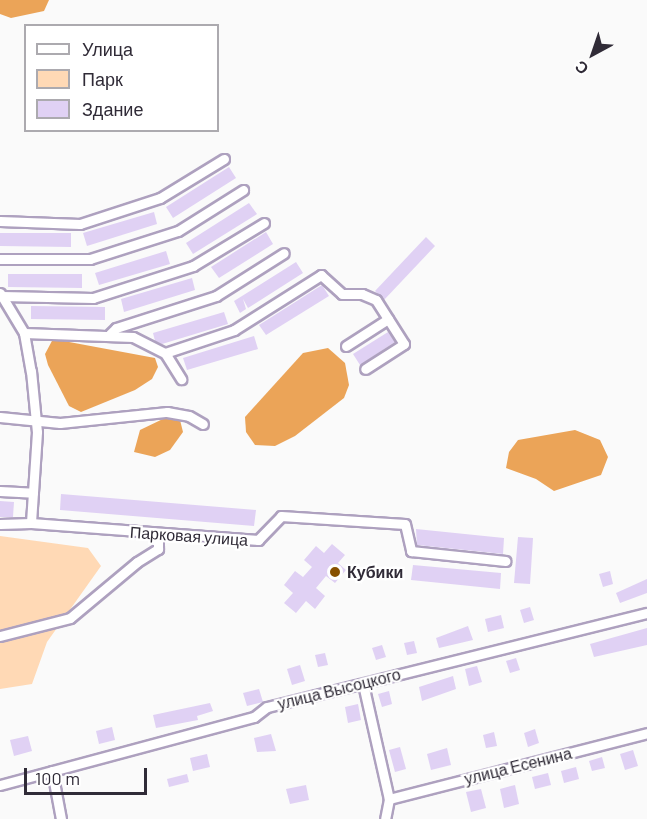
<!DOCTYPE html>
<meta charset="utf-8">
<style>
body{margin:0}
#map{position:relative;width:647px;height:819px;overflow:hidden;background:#fafafa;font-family:Barlow,sans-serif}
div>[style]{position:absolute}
.green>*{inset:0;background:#ffd9b5}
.forest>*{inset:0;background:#eba458}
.building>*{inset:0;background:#e0d1f4}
.roads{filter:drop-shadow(2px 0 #aea1bf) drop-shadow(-2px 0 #aea1bf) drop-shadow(0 2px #aea1bf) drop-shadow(0 -2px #aea1bf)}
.minor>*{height:9px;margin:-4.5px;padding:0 4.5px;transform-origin:4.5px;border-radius:4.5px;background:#fff}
.dots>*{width:16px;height:16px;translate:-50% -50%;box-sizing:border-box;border:3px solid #fff;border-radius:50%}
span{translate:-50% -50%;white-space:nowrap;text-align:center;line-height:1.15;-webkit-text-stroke:4.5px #fff;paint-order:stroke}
.street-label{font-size:16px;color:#302b37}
.poi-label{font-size:16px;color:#302b37;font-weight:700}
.left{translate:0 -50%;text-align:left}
.legend{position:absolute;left:24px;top:24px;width:195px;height:108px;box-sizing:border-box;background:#fff;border:2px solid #acaaaf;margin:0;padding:8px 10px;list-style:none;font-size:18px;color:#302b37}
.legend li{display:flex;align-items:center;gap:12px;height:30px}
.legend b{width:30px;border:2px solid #acaaaf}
.north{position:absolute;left:563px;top:24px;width:60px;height:60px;-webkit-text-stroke:4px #fff;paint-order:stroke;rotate:220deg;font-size:16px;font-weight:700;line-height:24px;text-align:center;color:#302b37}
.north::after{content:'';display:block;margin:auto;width:21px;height:27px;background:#302b37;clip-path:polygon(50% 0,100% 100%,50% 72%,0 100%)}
.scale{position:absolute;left:24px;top:768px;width:123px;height:27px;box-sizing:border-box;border:3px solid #302b37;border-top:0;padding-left:8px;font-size:18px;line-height:21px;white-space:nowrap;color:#302b37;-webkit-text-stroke:4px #fff;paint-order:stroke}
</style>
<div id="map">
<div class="green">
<i style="clip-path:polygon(0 536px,88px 548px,101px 566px,47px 642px,32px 684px,0 689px)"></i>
</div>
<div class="forest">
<i style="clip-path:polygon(0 0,49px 0,44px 11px,11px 18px,0 14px)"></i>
<i style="clip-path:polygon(53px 339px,155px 358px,158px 367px,152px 379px,135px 390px,81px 412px,69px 406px,48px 365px,45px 354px)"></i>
<i style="clip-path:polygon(328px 348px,345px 363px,349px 385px,344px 398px,295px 436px,275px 446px,255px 445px,246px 432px,245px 417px,303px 353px)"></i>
<i style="clip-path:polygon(167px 417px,180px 420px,183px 432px,170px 450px,155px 457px,134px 452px,140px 430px)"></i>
<i style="clip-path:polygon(575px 430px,600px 440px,608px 457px,601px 475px,554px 491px,536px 479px,506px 468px,509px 452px,518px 440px)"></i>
</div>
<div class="building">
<i style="clip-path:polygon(229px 167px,236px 178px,173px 218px,166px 207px)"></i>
<i style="clip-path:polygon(249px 203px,257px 214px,193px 254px,186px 243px)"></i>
<i style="clip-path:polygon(154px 212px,157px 224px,87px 246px,83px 233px)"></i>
<i style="clip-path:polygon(266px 232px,273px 244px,219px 278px,211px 267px)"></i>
<i style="clip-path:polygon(0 233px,71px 233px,71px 247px,0 246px)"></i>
<i style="clip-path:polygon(426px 237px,435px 246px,384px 300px,375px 291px)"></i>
<i style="clip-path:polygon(166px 251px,170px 264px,99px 285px,95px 273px)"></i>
<i style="clip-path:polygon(296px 262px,303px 273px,248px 308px,243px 299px,246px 309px,240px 313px,234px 301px)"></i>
<i style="clip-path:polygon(8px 274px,82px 274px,82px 288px,8px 287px)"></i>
<i style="clip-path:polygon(192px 278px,195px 290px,124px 312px,121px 299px)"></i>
<i style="clip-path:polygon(322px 285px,329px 296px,266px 335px,259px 325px)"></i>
<i style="clip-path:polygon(31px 306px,105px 307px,105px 320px,31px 319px)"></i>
<i style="clip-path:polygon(224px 312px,228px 324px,162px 344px,155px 341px,153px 333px)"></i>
<i style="clip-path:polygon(388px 332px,395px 342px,360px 365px,353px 354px)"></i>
<i style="clip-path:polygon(254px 336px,258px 349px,187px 370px,183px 358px)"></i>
<i style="clip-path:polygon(61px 494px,256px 510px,254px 526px,60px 510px)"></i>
<i style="clip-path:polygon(0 501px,14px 502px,13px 517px,0 517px)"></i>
<i style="clip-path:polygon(416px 529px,504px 538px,503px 554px,417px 545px)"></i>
<i style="clip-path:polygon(518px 537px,533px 538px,530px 584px,514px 583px)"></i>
<i style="clip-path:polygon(332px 544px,345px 555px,338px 563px,346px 570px,335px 583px,326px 576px,316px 588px,325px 596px,315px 609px,306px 601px,296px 613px,284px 603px,293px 593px,284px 585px,295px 571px,303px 577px,312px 567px,304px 560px,316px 546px,324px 553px)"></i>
<i style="clip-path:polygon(413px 565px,501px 573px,500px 589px,411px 580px)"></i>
<i style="clip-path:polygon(610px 571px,613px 584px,603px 587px,599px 574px)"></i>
<i style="clip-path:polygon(647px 579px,647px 593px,620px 603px,616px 593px)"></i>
<i style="clip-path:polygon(530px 607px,534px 620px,524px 623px,520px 610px)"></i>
<i style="clip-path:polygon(501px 615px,504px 628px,488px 632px,485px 619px)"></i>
<i style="clip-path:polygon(468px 626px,473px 640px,439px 648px,436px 638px)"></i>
<i style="clip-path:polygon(647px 628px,647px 645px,594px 657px,590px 644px)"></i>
<i style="clip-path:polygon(414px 641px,417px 653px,407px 655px,404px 643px)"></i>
<i style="clip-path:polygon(382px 645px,386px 657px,376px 660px,372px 648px)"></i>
<i style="clip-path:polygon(325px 653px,328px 665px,318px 667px,315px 655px)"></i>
<i style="clip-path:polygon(516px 658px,520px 670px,510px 673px,506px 661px)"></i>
<i style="clip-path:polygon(300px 665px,305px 681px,292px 685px,287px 669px)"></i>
<i style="clip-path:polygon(477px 666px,482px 682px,469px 686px,465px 669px)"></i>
<i style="clip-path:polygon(453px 676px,456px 689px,422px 701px,419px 687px)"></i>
<i style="clip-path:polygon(259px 689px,263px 702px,247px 706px,243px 693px)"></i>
<i style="clip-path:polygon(389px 691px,392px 704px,382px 707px,378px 694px)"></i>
<i style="clip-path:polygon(210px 703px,213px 711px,197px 716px,198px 720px,156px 728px,153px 715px)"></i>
<i style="clip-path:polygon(358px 704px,361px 720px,348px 723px,345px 707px)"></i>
<i style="clip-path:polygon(112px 727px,115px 740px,99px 744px,96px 731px)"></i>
<i style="clip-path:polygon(535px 729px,539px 743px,528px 747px,524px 733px)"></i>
<i style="clip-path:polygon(494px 732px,497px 746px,486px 748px,483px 735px)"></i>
<i style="clip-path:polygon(271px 734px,276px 751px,257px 752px,254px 738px)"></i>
<i style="clip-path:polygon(28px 736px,32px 751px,14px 756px,10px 740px)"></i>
<i style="clip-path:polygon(400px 747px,406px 769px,395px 772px,389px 750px)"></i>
<i style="clip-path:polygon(447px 748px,451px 765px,431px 770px,427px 754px)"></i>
<i style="clip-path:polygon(633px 750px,638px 766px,625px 770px,620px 754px)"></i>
<i style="clip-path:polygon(207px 754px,210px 767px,193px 771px,190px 758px)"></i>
<i style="clip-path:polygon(602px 757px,605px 768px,592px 771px,589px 761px)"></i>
<i style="clip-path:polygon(576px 767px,579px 779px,564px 783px,561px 771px)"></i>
<i style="clip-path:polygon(548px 773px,551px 785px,535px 789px,532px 777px)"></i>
<i style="clip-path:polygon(187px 774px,189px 782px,169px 787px,167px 779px)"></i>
<i style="clip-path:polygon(306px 785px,309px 800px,290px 804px,286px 789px)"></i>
<i style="clip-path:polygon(515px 785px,519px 804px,504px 808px,500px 789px)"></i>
<i style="clip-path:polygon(481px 789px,486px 808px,471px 812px,466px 792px)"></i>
</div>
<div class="roads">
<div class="minor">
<i style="left:0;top:221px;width:80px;rotate:2.1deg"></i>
<i style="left:80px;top:224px;width:84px;rotate:-18deg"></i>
<i style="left:160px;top:198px;width:75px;rotate:-31.4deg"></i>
<i style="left:0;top:259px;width:90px"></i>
<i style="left:90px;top:259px;width:92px;rotate:-17.7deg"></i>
<i style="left:178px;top:231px;width:77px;rotate:-32.2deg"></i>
<i style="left:0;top:293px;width:47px;rotate:59deg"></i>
<i style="left:24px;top:333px;width:39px;rotate:80deg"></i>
<i style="left:31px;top:371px;width:61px;rotate:84.4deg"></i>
<i style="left:37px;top:432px;width:91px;rotate:93.8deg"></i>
<i style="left:2px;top:296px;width:91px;rotate:1.3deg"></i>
<i style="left:93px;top:298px;width:105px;rotate:-17.7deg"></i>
<i style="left:193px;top:266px;width:83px;rotate:-31.2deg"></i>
<i style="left:24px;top:333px;width:109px;rotate:2.1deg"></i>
<i style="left:133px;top:337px;width:36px;rotate:27deg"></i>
<i style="left:165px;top:353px;width:31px;rotate:58deg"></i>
<i style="left:110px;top:334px;width:8px;rotate:-45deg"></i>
<i style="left:116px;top:328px;width:105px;rotate:-17.7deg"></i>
<i style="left:216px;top:296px;width:80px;rotate:-32.3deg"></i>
<i style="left:346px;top:346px;width:50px;rotate:-32.7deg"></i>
<i style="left:165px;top:353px;width:73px;rotate:-18.4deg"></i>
<i style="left:234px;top:330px;width:103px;rotate:-32.3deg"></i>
<i style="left:321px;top:275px;width:28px;rotate:42deg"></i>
<i style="left:342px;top:294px;width:20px"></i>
<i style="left:362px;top:294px;width:15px;rotate:23deg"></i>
<i style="left:376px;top:300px;width:52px;rotate:57.5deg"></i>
<i style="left:404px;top:344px;width:46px;rotate:147.3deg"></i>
<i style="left:0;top:417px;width:60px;rotate:5.7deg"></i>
<i style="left:60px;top:423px;width:108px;rotate:-5.9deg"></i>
<i style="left:167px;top:412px;width:22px;rotate:10deg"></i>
<i style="left:189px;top:416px;width:16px;rotate:30deg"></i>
<i style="left:0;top:491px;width:33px;rotate:3deg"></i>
<i style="left:0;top:524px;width:31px;rotate:-2deg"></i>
<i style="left:31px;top:523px;width:228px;rotate:4.3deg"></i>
<i style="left:258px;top:540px;width:33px;rotate:-46deg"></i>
<i style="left:281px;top:516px;width:124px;rotate:3.7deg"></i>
<i style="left:405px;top:524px;width:28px;rotate:77deg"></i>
<i style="left:411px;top:551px;width:95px;rotate:6.1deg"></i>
<i style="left:0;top:636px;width:72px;rotate:-14.4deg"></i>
<i style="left:70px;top:618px;width:87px;rotate:-39.9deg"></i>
<i style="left:137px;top:562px;width:25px;rotate:-32deg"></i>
<i style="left:158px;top:549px;width:15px;rotate:-90deg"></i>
<i style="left:363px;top:684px;width:118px;rotate:77.3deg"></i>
<i style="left:389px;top:799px;width:20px;rotate:101deg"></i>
<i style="left:52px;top:771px;width:49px;rotate:79.4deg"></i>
<i style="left:0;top:785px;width:263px;rotate:-15deg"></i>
<i style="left:254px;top:717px;width:16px;rotate:-38deg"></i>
<i style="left:267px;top:707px;width:391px;rotate:-13.9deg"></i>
<i style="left:389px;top:799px;width:266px;rotate:-14.3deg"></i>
</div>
</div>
<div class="dots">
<i style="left:335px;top:572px;background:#875000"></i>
</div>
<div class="street-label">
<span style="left:189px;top:536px;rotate:4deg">Парковая улица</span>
<span style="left:339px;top:689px;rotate:-14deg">улица Высоцкого</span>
<span style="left:518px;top:766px;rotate:-14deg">улица Есенина</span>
</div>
<div class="poi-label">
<span class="left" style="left:347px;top:572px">Кубики</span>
</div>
<ul class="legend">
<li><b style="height:8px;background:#fff"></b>Улица</li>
<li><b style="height:16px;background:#ffd9b5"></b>Парк</li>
<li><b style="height:16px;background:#e0d1f4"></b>Здание</li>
</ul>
<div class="north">С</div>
<div class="scale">100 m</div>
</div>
